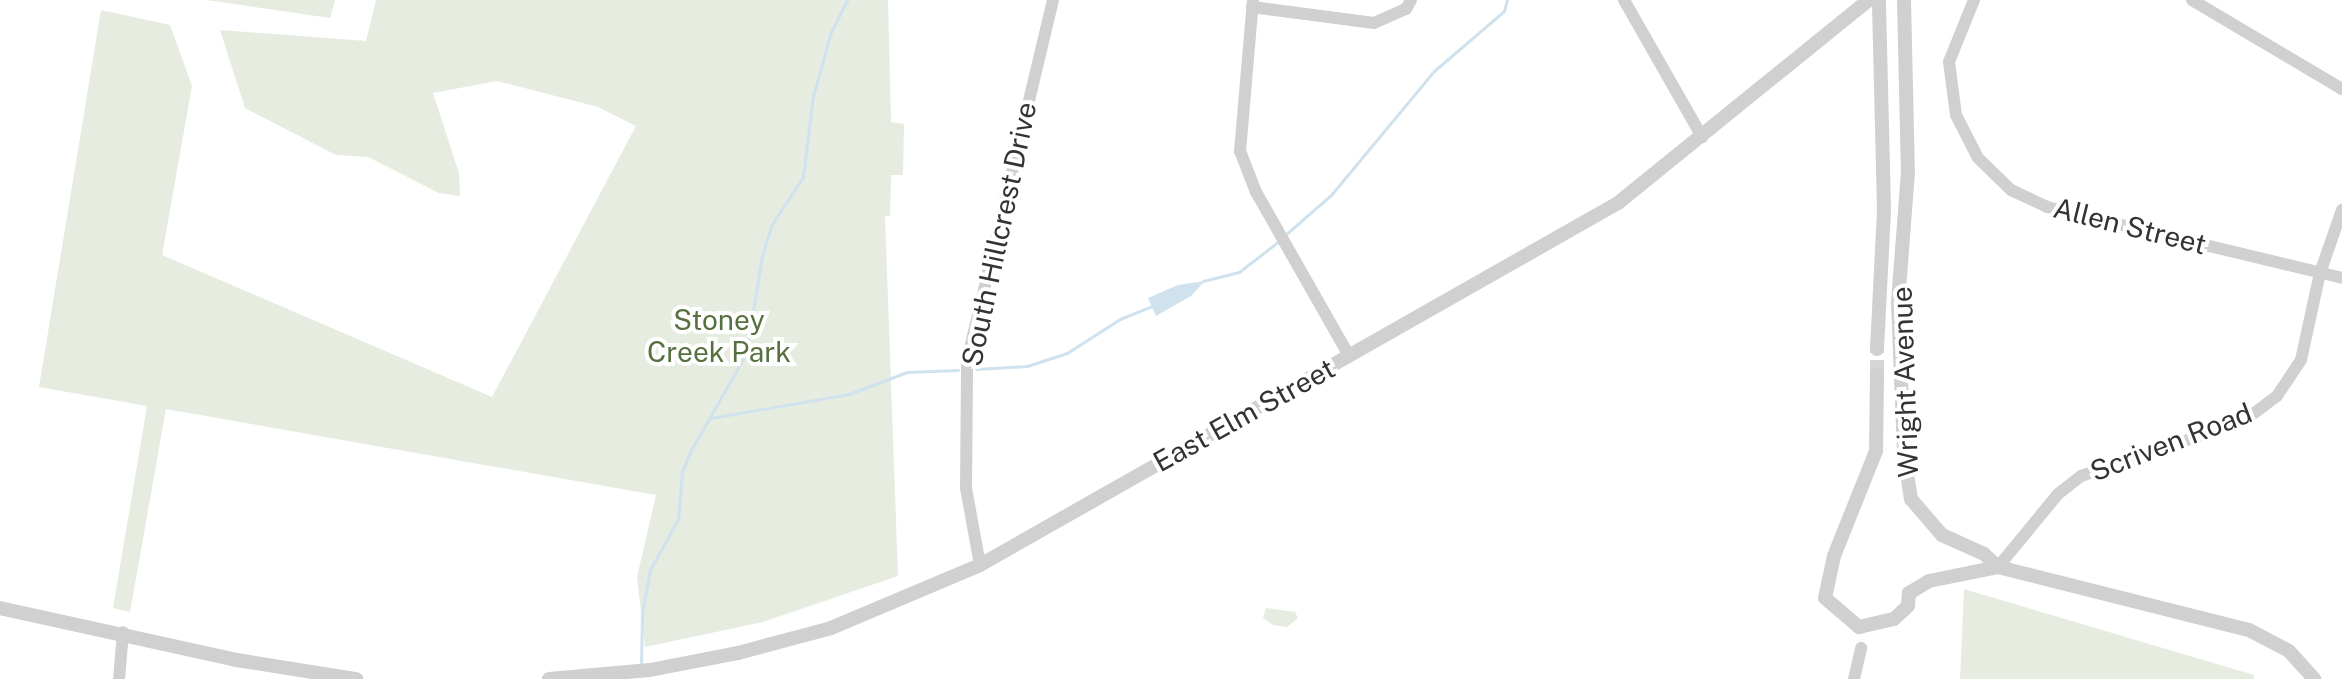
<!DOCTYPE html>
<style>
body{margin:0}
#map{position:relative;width:2342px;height:679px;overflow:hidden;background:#fff;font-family:"Public Sans",sans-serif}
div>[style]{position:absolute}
.green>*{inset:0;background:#e6ecdf}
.water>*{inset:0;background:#cfe2ee}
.stream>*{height:3px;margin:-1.5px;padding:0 1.5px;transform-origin:1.5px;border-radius:1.5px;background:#cfe2ee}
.tertiary-tunnel>*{height:14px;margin-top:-7px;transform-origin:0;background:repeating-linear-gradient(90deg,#d6d6d6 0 14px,transparent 0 21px)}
.minor>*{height:12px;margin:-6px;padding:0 6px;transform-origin:6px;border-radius:6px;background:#d0d0d0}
.tertiary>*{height:14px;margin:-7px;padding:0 7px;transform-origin:7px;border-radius:7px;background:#d0d0d0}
span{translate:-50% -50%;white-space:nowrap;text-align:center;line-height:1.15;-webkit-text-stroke:8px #fff;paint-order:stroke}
.street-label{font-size:28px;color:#333}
.park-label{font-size:28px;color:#56703f}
</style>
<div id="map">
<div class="green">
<i style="clip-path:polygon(207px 0,335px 0,330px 18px)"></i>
<i style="clip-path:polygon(376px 0,888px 0,891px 122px,904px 124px,903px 175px,891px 175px,890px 216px,885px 216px,898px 576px,763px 622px,645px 647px,637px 577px,656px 495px,166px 409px,130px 612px,113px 608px,147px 406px,39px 387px,101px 10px,170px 25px,192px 86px,162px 255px,492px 397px,636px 126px,598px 107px,497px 81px,433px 93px,459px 173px,460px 196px,439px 193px,368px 157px,336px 155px,245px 108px,220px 30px,366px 41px)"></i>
<i style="clip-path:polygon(1964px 589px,2254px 675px,2254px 679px,1960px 679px)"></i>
<i style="clip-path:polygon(1266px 608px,1295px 612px,1298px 618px,1287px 627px,1273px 625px,1263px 618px)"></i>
</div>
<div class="water">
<i style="clip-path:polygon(1205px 281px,1191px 296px,1156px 316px,1148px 298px,1178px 285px)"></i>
</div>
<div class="stream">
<i style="left:1284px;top:236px;width:62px;rotate:-41.1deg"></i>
<i style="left:1331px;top:195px;width:161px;rotate:-50.3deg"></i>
<i style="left:1434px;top:71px;width:92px;rotate:-40.6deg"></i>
<i style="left:1504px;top:11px;width:11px;rotate:-75deg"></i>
<i style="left:1203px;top:281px;width:37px;rotate:-14deg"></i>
<i style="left:1239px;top:272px;width:51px;rotate:-37.8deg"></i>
<i style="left:976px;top:369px;width:51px;rotate:-3.4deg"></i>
<i style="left:1027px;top:366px;width:42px;rotate:-18deg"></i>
<i style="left:1067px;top:353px;width:63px;rotate:-32.7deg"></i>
<i style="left:1120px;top:319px;width:35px;rotate:-22deg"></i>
<i style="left:711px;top:418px;width:140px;rotate:-9.9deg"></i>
<i style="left:849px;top:394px;width:62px;rotate:-20.8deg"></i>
<i style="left:907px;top:372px;width:51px;rotate:-2.2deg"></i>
<i style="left:641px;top:667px;width:54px;rotate:-88.9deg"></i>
<i style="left:642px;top:613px;width:44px;rotate:-79.5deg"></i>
<i style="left:650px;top:570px;width:58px;rotate:-61.2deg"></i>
<i style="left:678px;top:519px;width:47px;rotate:-85.1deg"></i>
<i style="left:682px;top:472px;width:22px;rotate:-68deg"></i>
<i style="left:690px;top:452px;width:113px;rotate:-60.3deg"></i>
<i style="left:746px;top:354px;width:99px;rotate:-80.7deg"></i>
<i style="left:762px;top:256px;width:31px;rotate:-73deg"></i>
<i style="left:771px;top:226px;width:59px;rotate:-56.9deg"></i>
<i style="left:803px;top:177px;width:82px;rotate:-83deg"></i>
<i style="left:813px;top:96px;width:66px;rotate:-74.3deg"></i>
<i style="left:831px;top:32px;width:36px;rotate:-63deg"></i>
</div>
<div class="tertiary-tunnel">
<i style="left:1877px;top:374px;width:25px;rotate:-90deg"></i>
</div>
<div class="minor">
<i style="left:1253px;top:0;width:152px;rotate:94.9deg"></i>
<i style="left:1240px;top:151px;width:44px;rotate:68.7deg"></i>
<i style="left:1256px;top:192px;width:189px;rotate:60.4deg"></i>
<i style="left:1624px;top:0;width:158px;rotate:60.3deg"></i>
<i style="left:1974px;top:0;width:67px;rotate:112deg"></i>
<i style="left:1949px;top:62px;width:53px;rotate:82.5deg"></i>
<i style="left:1956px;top:115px;width:48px;rotate:62.9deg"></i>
<i style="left:1978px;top:158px;width:46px;rotate:44.1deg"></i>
<i style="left:2011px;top:190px;width:40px;rotate:25deg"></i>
<i style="left:2047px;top:207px;width:303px;rotate:13.5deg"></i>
<i style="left:2192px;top:0;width:174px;rotate:30.7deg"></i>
<i style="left:1252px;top:7px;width:123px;rotate:7.5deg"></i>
<i style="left:1374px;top:23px;width:35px;rotate:-24deg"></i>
<i style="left:1406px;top:9px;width:10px;rotate:-61deg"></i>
<i style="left:980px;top:565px;width:78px;rotate:-100.3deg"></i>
<i style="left:966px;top:488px;width:127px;rotate:-89.5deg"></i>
<i style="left:967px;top:361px;width:371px;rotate:-76.6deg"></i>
<i style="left:1998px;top:567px;width:94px;rotate:-50.6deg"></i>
<i style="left:2058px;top:494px;width:29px;rotate:-38deg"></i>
<i style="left:2081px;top:476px;width:144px;rotate:-18.7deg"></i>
<i style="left:2217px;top:430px;width:35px;rotate:-22deg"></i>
<i style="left:2249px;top:417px;width:35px;rotate:-37deg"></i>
<i style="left:2277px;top:396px;width:43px;rotate:-56.3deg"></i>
<i style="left:2301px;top:360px;width:89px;rotate:-77.7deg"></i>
<i style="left:2320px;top:273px;width:67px;rotate:-70.8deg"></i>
<i style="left:119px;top:679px;width:47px;rotate:-85.1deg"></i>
<i style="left:1854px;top:679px;width:32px;rotate:-77deg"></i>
</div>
<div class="tertiary">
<i style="left:1904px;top:0;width:172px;rotate:88.7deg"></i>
<i style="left:1908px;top:172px;width:131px;rotate:94.4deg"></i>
<i style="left:1898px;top:303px;width:152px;rotate:87.7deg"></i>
<i style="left:1904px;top:455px;width:45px;rotate:81deg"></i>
<i style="left:1911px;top:499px;width:48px;rotate:49.3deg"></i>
<i style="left:1942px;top:535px;width:46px;rotate:24.3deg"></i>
<i style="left:1984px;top:554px;width:19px;rotate:43deg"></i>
<i style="left:1998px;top:567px;width:259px;rotate:14.1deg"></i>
<i style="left:2249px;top:630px;width:45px;rotate:27.7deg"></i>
<i style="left:2289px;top:651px;width:38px;rotate:48deg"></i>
<i style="left:1877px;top:349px;width:140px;rotate:-87.1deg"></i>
<i style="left:1884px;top:209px;width:209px;rotate:-91.4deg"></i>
<i style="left:1877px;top:374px;width:77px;rotate:90.7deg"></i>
<i style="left:1876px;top:451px;width:113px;rotate:111.8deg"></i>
<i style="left:1834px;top:556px;width:43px;rotate:102.1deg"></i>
<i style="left:1825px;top:598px;width:45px;rotate:40.5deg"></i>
<i style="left:1859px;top:627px;width:36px;rotate:-13deg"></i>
<i style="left:1894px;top:619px;width:19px;rotate:-43deg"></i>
<i style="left:1908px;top:606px;width:13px;rotate:-86deg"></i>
<i style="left:1909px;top:593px;width:23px;rotate:-31deg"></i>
<i style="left:1929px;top:581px;width:70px;rotate:-11.5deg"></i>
<i style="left:0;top:608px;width:243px;rotate:12.4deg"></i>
<i style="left:237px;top:660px;width:121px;rotate:9.1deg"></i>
<i style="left:549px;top:679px;width:101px;rotate:-5.1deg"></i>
<i style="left:650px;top:670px;width:90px;rotate:-10.9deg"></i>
<i style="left:738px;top:653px;width:96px;rotate:-15deg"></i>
<i style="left:831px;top:628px;width:162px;rotate:-22.9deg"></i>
<i style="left:980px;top:565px;width:734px;rotate:-29.57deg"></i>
<i style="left:1618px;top:203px;width:323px;rotate:-39deg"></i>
</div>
<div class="street-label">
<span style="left:2130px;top:226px;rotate:14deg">Allen Street</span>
<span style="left:999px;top:234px;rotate:-78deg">South Hillcrest Drive</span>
<span style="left:1905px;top:382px;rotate:-92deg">Wright Avenue</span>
<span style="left:1244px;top:415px;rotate:-29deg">East Elm Street</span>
<span style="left:2171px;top:442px;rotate:-21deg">Scriven Road</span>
</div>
<div class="park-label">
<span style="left:719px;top:336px">Stoney<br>Creek Park</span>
</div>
</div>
